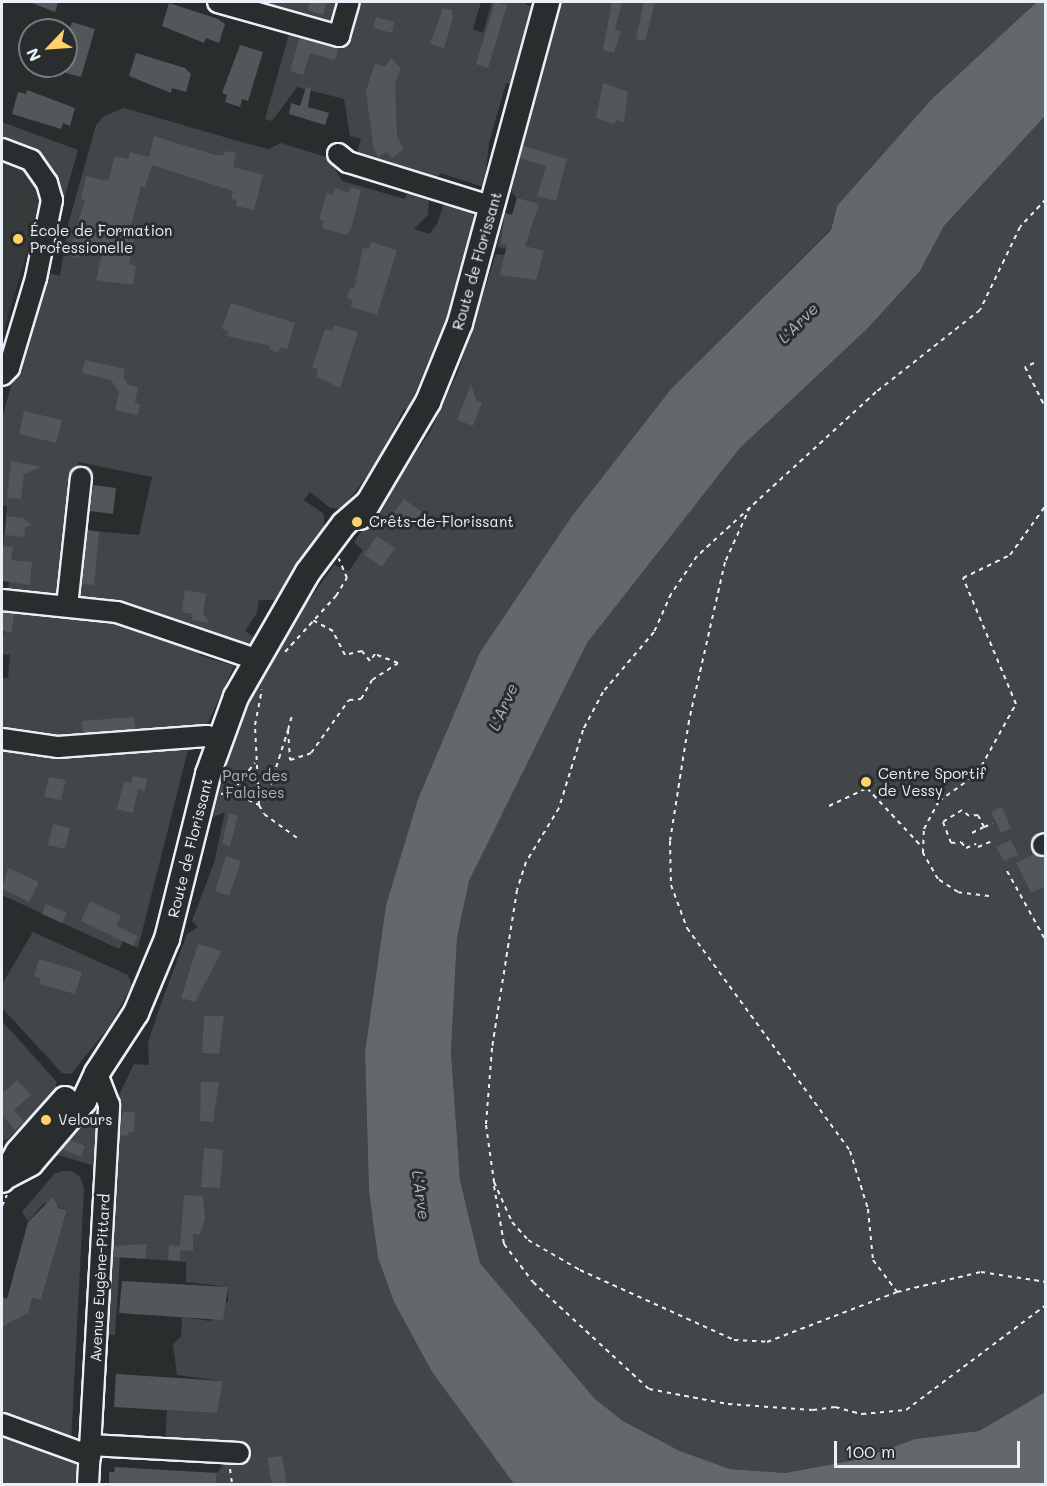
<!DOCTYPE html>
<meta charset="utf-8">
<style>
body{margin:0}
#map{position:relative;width:1047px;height:1486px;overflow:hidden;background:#2a2d2e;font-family:Mali,sans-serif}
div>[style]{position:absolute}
.built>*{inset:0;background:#363a3b}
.green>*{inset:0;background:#424648}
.water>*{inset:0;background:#63686b}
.building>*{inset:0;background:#535759}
.path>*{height:2px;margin-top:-1px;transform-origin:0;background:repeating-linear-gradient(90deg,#e8f1f8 0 4.5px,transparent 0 9px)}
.roads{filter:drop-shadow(2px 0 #e8f1f8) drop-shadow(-2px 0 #e8f1f8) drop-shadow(0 2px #e8f1f8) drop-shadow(0 -2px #e8f1f8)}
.minor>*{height:20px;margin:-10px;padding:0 10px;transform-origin:10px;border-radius:10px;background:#2a2d2e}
.major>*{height:24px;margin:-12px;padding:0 12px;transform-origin:12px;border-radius:12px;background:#2a2d2e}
.dots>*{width:16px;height:16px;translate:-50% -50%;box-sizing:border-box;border:3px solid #2a2d2e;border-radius:50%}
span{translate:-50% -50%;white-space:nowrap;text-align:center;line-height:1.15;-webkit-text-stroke:6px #2a2d2e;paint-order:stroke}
.poi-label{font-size:15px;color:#e8f1f8}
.left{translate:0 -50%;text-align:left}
.street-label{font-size:15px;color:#e8f1f8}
.park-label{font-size:15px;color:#aeb5ba}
.water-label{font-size:16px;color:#acb3b9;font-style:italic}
.frame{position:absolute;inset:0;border:3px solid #e8f1f8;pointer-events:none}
.north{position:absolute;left:18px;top:18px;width:60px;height:60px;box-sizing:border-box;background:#2a2d2e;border:2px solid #767b7f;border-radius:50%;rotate:245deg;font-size:16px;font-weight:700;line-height:24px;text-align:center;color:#e8f1f8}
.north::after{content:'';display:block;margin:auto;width:21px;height:27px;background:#ffd166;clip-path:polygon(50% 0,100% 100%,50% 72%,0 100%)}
.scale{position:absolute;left:834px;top:1441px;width:186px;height:27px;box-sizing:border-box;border:3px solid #e8f1f8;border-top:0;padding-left:8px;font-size:18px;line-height:21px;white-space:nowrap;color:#e8f1f8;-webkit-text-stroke:4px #2a2d2e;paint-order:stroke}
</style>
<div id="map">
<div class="built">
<i style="clip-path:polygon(2px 157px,30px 174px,41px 189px,45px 204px,41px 226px,27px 252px,2px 337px)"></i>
</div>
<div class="green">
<i style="clip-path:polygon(235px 2px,345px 2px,338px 26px)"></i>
<i style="clip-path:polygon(355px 2px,481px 2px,473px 29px,483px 33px,492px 2px,523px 2px,531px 7px,510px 84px,506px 83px,489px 143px,484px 187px,440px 173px,434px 183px,361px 158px,357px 151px,361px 139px,350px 136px,344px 99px,297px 87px,272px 121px,265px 119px,291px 27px,342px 42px)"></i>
<i style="clip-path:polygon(561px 2px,1037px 2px,837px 206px,831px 229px,671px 389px,572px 516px,480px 652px,418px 799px,386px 905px,365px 1052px,369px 1192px,378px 1258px,394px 1302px,432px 1372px,514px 1484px,216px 1484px,217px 1473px,230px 1457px,165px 1445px,167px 1410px,217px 1413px,223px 1381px,177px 1375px,173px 1344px,181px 1337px,182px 1317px,210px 1321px,228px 1301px,228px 1287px,186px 1282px,186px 1262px,120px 1257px,115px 1335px,102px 1334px,114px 1105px,134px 1064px,149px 1065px,148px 1042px,162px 1001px,187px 934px,198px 927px,192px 921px,214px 863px,225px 812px,211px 818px,217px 786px,256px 684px,280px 641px,334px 565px,349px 571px,363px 550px,354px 542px,430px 432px,458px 372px,496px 254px,504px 255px,507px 249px,497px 247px,505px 213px,512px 215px,517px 198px,511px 191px)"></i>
<i style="clip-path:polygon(124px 108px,245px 143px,269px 149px,281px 143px,329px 158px,342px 181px,405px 199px,409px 190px,429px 196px,428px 215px,414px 229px,429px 234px,437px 224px,445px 201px,471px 211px,475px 220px,450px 309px,408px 410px,404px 409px,378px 461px,346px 504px,338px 509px,329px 507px,310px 492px,304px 500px,324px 514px,324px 528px,329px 531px,277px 600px,259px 600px,257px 613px,245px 631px,254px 637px,250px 645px,123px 608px,74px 600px,81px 530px,139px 535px,152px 477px,78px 462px,64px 597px,7px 596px,9px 582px,30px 584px,2px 556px,7px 506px,2px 505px,2px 418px,43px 272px,60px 276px,68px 225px,96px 125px,104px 116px)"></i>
<i style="clip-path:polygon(1045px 116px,1045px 1392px,979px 1431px,915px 1439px,860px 1459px,785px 1473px,730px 1469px,680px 1451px,623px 1421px,595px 1399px,480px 1263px,460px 1180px,451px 1052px,457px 938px,469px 881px,587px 643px,740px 448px,868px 328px,920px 271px,944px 226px)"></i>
<i style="clip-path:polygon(2px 122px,78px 150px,57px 224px,56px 195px,2px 142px)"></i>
<i style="clip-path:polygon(2px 604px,104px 616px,202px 645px,199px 655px,234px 666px,208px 723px,190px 731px,58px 742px,2px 735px,2px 678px,8px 678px,10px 655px,2px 654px,2px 643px,4px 632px,12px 632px,14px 612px,2px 611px)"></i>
<i style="clip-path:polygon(2px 742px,190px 742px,138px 948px,123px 941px,119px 949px,2px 895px)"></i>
<i style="clip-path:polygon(33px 932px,128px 975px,132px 985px,109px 1027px,71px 1074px,62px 1073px,3px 1009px,2px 984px)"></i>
<i style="clip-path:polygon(2px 1021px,56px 1081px,56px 1091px,7px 1140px,2px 1141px)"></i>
<i style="clip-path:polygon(95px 1105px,101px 1110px,101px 1168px,58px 1155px,55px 1149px)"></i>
<i style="clip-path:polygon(62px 1171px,72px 1171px,80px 1177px,84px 1188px,71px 1444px,2px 1419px,2px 1327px,27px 1313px,32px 1298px,41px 1300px,67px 1210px,44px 1203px,28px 1221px,22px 1212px,54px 1174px)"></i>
<i style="clip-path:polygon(2px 1428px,84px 1458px,82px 1484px,2px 1484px)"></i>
</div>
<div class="water">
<i style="clip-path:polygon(1037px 2px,1045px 2px,1045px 116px,944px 226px,920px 271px,868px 328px,740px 448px,587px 643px,469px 881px,457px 938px,451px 1052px,460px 1180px,480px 1263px,595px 1399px,623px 1421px,680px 1451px,730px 1469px,785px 1473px,860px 1459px,915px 1439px,979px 1431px,1045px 1392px,1045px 1484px,514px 1484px,432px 1372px,394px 1302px,378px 1258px,369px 1192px,365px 1052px,386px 905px,418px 799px,480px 652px,572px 516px,671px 389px,831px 230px,837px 206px,931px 100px)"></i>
</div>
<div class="building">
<i style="clip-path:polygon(29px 2px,58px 2px,55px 12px)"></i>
<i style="clip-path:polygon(310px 2px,327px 2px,323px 15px,308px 10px)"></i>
<i style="clip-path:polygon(495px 2px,507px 5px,488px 68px,476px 64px)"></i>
<i style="clip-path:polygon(612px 2px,622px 2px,615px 30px,621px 31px,614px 53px,603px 50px)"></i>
<i style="clip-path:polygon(644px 2px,655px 2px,645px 41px,636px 39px)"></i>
<i style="clip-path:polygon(169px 3px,218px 19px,225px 24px,219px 43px,206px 38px,204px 43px,162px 26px)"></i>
<i style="clip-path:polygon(443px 8px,452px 10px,453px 18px,444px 48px,430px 44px)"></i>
<i style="clip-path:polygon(376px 17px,394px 22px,392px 33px,373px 28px)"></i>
<i style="clip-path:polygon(72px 22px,95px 29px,81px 77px,66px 73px,66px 40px)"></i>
<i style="clip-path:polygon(300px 37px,338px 49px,335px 60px,310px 53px,303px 75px,290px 71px)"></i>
<i style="clip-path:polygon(240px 45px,263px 52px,248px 101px,242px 99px,240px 107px,225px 102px,227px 95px,222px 93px)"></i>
<i style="clip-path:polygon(136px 53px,185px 68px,191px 74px,186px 92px,172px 88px,171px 93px,129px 76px)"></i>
<i style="clip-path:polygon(391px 58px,401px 69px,395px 83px,397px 136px,404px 149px,392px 158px,387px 152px,378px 157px,373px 146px,366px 91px,375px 63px,385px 67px)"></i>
<i style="clip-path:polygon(603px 83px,628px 92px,624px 122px,616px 120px,615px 124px,596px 118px)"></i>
<i style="clip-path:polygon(306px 87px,311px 88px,308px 107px,329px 113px,325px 125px,289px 114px,291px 103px,300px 106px)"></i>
<i style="clip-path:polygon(27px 90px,75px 108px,70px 126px,63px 123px,61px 129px,12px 114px,18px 92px,26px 94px)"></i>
<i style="clip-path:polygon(154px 136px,215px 155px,224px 155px,225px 151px,236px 153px,233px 167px,263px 175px,254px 210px,236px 206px,237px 200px,231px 199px,233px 191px,152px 165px,145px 187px,141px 186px,129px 234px,134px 235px,129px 264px,136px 266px,133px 285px,96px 280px,103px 251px,82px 246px,79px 258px,68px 255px,85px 200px,81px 199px,86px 176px,108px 181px,115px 156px,128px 159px,130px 152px,149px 157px)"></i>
<i style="clip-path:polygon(523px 146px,567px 159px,556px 201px,537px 196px,546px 166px,520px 158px)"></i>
<i style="clip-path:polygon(350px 187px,361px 190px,351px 229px,347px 235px,322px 228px,324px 221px,319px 219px,327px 193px,333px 195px,335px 188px,349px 193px)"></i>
<i style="clip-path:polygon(517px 198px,539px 204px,525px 246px,544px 251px,536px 280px,500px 275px,507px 245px,501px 244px,505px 213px,512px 215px)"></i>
<i style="clip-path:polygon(371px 242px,397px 250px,377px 315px,351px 307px,352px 300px,347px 298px,350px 288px,354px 289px,363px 247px,369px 249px)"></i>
<i style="clip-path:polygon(231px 303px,295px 323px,287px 349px,280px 347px,278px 353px,269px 349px,270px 346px,227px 336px,229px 331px,222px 329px)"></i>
<i style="clip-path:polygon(334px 325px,358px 332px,340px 388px,316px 376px,318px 369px,312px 367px,325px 329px,332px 331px)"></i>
<i style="clip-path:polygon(85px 360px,125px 369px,123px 376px,128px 385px,138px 387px,135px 403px,140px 404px,138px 415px,115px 410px,119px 392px,111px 380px,82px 373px)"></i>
<i style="clip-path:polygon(471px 384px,476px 400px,482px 402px,473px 426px,457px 420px)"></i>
<i style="clip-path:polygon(24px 411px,62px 420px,56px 443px,19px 434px)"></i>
<i style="clip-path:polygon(11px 461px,42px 467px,24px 474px,21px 499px,7px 498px)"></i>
<i style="clip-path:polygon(93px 485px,116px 488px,113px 514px,90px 511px)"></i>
<i style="clip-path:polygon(404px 499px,422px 512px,410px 528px,392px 515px)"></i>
<i style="clip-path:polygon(7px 516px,23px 518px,32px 525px,25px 528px,24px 537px,5px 535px)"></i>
<i style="clip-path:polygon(87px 530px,99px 532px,94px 585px,82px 584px)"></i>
<i style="clip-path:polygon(377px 536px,395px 548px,382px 567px,364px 555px)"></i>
<i style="clip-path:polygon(2px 546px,13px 547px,11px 560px,32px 562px,30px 585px,2px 581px)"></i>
<i style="clip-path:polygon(185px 590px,206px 594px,203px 613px,209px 623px,192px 620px,193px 614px,182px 612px)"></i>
<i style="clip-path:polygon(2px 612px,14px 613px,12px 633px,2px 631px)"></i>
<i style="clip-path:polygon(134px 717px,136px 729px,83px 733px,82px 721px)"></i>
<i style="clip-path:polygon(133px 776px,147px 779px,145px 791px,138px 789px,133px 813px,117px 809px,124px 781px,131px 783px)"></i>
<i style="clip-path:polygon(49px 777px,66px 780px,61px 800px,44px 797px)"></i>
<i style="clip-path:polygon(1002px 807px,1011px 828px,1001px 833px,991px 812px)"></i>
<i style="clip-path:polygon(229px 813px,238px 816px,230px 846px,222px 844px)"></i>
<i style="clip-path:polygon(53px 824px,70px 828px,65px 849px,48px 845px)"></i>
<i style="clip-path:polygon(1011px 840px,1018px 855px,1004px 861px,996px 847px)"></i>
<i style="clip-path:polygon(1035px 854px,1046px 857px,1046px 886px,1031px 893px,1016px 863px)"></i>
<i style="clip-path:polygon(226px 856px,241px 861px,229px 896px,215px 891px)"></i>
<i style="clip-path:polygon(8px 868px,39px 882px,29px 902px,2px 889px)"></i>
<i style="clip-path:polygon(90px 901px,121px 916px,116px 926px,138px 936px,133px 946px,81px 921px)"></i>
<i style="clip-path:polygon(46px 904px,67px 913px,62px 923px,42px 914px)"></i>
<i style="clip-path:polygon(198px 944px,222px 951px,195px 1002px,181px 998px)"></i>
<i style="clip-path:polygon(39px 959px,82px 972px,75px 994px,39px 984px,41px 978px,34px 976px)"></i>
<i style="clip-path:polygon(204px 1016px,224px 1016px,219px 1054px,202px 1053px)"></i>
<i style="clip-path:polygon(17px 1080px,31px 1095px,14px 1110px,24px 1122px,15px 1130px,2px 1114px,2px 1094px)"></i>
<i style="clip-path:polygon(201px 1082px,219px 1082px,213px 1122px,200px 1121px)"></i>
<i style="clip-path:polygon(123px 1112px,135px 1112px,134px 1132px,128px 1132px,128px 1136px,119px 1135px)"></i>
<i style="clip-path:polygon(70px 1140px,85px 1146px,81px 1157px,62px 1149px)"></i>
<i style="clip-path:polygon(204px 1148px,223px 1150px,220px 1188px,201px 1187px)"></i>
<i style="clip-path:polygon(184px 1195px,203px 1196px,205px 1219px,200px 1234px,193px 1234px,193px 1251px,180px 1250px,180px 1261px,168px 1260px,169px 1245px,180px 1246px)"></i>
<i style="clip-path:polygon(53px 1197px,58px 1208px,67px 1210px,41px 1300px,32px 1298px,28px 1313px,2px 1327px,2px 1297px,7px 1299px,28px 1222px)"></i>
<i style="clip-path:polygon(147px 1244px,145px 1259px,113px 1257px,113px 1246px)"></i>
<i style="clip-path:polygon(122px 1281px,228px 1287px,223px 1320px,119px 1313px)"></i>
<i style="clip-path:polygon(116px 1374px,223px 1381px,217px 1413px,114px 1407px)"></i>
<i style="clip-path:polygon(282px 1456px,287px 1485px,272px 1485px,267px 1458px)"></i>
<i style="clip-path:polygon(115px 1467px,217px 1473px,216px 1485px,109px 1485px,109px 1472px,114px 1472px)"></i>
</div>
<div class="path">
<i style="left:1046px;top:199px;width:38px;rotate:133deg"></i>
<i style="left:1020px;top:227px;width:92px;rotate:115.7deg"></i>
<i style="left:980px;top:310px;width:132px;rotate:141.7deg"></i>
<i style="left:876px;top:392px;width:243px;rotate:137.5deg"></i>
<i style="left:697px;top:556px;width:46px;rotate:124.4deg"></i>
<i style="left:671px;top:594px;width:42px;rotate:114.1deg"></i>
<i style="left:654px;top:632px;width:79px;rotate:130.4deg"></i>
<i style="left:603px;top:692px;width:43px;rotate:117.8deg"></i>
<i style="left:583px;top:730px;width:82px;rotate:107.1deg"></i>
<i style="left:559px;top:808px;width:63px;rotate:121.4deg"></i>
<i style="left:526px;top:862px;width:29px;rotate:108deg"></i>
<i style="left:517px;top:890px;width:160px;rotate:99deg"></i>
<i style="left:492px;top:1048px;width:77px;rotate:94.5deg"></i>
<i style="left:486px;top:1125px;width:58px;rotate:82deg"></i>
<i style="left:494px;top:1182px;width:44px;rotate:65.8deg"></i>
<i style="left:512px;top:1222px;width:24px;rotate:48deg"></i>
<i style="left:528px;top:1240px;width:60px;rotate:30deg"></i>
<i style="left:580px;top:1270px;width:169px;rotate:24.4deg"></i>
<i style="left:734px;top:1340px;width:33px;rotate:3deg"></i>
<i style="left:767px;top:1342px;width:139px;rotate:-21deg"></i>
<i style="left:897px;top:1292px;width:86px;rotate:-13.4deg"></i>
<i style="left:981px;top:1272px;width:66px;rotate:8.7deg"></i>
<i style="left:1034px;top:363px;width:10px;rotate:156deg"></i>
<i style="left:1025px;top:367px;width:47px;rotate:63.4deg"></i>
<i style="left:750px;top:507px;width:60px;rotate:114.4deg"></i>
<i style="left:725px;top:562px;width:163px;rotate:102.8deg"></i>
<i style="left:689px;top:721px;width:121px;rotate:99deg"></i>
<i style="left:670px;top:841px;width:44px;rotate:88.7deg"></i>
<i style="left:671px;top:885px;width:46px;rotate:69.6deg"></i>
<i style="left:687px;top:928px;width:276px;rotate:53.8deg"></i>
<i style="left:850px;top:1151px;width:61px;rotate:72.8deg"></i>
<i style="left:868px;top:1209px;width:51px;rotate:84.4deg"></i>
<i style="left:873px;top:1260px;width:40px;rotate:53deg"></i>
<i style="left:285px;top:652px;width:76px;rotate:-47.7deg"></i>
<i style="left:336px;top:596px;width:21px;rotate:-59deg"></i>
<i style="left:347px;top:578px;width:21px;rotate:-113deg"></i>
<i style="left:288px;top:730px;width:16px;rotate:-75deg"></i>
<i style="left:867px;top:788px;width:9px;rotate:-27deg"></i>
<i style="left:232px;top:792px;width:30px;rotate:26deg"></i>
<i style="left:259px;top:805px;width:10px;rotate:61deg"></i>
<i style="left:264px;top:814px;width:44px;rotate:35.8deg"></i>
<i style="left:221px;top:794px;width:11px;rotate:-10deg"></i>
<i style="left:232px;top:792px;width:37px;rotate:-52deg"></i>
<i style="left:261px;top:797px;width:8px;rotate:-30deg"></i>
<i style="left:268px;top:793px;width:66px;rotate:-72.4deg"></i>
<i style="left:288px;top:730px;width:30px;rotate:86deg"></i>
<i style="left:290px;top:760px;width:22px;rotate:-18deg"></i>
<i style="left:311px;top:753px;width:65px;rotate:-54.4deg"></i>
<i style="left:349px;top:700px;width:12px;rotate:-5deg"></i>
<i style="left:361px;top:699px;width:22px;rotate:-60deg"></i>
<i style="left:372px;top:680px;width:31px;rotate:-33deg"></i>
<i style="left:398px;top:663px;width:25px;rotate:-159deg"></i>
<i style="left:375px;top:654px;width:9px;rotate:126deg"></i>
<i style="left:370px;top:661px;width:13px;rotate:-129deg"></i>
<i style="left:362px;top:651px;width:17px;rotate:167deg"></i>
<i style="left:345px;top:655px;width:27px;rotate:-117deg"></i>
<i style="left:333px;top:631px;width:24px;rotate:-152deg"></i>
<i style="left:259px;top:805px;width:80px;rotate:-92.9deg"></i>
<i style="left:255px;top:725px;width:36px;rotate:-79deg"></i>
<i style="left:829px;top:806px;width:42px;rotate:-25.3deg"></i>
<i style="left:867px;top:788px;width:81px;rotate:47deg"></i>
<i style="left:984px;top:827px;width:9px;rotate:-21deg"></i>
<i style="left:972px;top:833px;width:13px;rotate:-27deg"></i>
<i style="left:984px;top:827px;width:13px;rotate:-117deg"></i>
<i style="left:978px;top:815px;width:9px;rotate:174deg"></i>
<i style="left:969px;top:816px;width:9px;rotate:-139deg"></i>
<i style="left:962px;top:810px;width:22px;rotate:148deg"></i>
<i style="left:943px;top:822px;width:22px;rotate:69deg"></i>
<i style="left:951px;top:843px;width:10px;rotate:-6deg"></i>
<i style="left:961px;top:842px;width:8px;rotate:50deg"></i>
<i style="left:966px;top:848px;width:11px;rotate:-22deg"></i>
<i style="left:978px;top:847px;width:15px;rotate:-23deg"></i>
<i style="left:1007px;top:871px;width:80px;rotate:60.9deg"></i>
<i style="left:989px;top:896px;width:31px;rotate:-173deg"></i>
<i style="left:958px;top:892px;width:24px;rotate:-147deg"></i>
<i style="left:938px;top:879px;width:30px;rotate:-120deg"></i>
<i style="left:923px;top:853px;width:24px;rotate:-88deg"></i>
<i style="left:924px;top:829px;width:32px;rotate:-62deg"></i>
<i style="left:939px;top:801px;width:47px;rotate:-35.4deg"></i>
<i style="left:977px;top:774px;width:80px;rotate:-60.9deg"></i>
<i style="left:1016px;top:704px;width:137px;rotate:-112.8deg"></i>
<i style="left:963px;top:578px;width:52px;rotate:-26.1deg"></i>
<i style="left:1010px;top:555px;width:62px;rotate:-54.2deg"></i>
<i style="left:494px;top:1186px;width:59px;rotate:80.2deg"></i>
<i style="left:504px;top:1244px;width:48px;rotate:52.7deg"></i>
<i style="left:533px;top:1282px;width:158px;rotate:42.7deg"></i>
<i style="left:649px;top:1389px;width:80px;rotate:10.8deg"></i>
<i style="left:728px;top:1404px;width:85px;rotate:4deg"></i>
<i style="left:813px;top:1410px;width:22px;rotate:-8deg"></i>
<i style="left:835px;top:1407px;width:28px;rotate:15deg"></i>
<i style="left:862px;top:1414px;width:44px;rotate:-5.2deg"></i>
<i style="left:906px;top:1410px;width:175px;rotate:-36.9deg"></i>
<i style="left:2px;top:1206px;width:12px;rotate:-66deg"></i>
<i style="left:230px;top:1469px;width:15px;rotate:82deg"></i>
</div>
<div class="roads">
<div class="minor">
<i style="left:218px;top:2px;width:126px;rotate:15.7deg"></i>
<i style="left:339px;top:36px;width:35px;rotate:-74deg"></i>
<i style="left:2px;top:149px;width:31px;rotate:21deg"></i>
<i style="left:31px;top:160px;width:28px;rotate:55deg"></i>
<i style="left:47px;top:183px;width:18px;rotate:74deg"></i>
<i style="left:52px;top:200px;width:80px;rotate:101.6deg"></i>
<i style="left:36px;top:278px;width:94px;rotate:106.7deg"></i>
<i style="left:9px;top:368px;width:10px;rotate:135deg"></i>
<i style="left:338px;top:154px;width:13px;rotate:39deg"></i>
<i style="left:348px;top:162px;width:152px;rotate:17.2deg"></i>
<i style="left:2px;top:600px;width:116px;rotate:6deg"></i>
<i style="left:117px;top:612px;width:146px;rotate:18.8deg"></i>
<i style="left:67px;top:606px;width:129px;rotate:-83.8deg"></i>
<i style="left:2px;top:739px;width:57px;rotate:8.1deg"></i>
<i style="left:58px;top:747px;width:149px;rotate:-4.2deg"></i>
<i style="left:207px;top:736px;width:12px;rotate:14deg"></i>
<i style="left:1043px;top:845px;width:3px;rotate:-18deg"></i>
<i style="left:2px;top:1424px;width:94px;rotate:20deg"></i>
<i style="left:90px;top:1445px;width:149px;rotate:3.1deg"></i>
<i style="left:88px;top:1484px;width:380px;rotate:-86.8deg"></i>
<i style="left:109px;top:1105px;width:34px;rotate:-111deg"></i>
</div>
<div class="major">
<i style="left:360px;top:517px;width:134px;rotate:-59.4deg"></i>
<i style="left:428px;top:402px;width:85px;rotate:-67.9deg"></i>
<i style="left:460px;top:323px;width:333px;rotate:-74.8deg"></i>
<i style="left:7px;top:1176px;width:27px;rotate:-28deg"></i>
<i style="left:31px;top:1163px;width:82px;rotate:-49.5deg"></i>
<i style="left:84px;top:1101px;width:31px;rotate:-65deg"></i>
<i style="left:97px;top:1073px;width:72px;rotate:-57deg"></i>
<i style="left:136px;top:1013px;width:80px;rotate:-67.3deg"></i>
<i style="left:167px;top:939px;width:170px;rotate:-76deg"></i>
<i style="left:208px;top:774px;width:82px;rotate:-70deg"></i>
<i style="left:236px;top:697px;width:144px;rotate:-60.1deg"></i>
<i style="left:308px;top:572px;width:60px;rotate:-53.1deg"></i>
<i style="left:344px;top:524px;width:30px;rotate:-41deg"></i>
<i style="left:2px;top:1180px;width:32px;rotate:-60deg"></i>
<i style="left:18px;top:1152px;width:71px;rotate:-48.4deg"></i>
</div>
</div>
<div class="dots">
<i style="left:18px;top:239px;background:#ffd166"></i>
<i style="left:357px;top:522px;background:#ffd166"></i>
<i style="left:866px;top:782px;background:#ffd166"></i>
<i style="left:46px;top:1120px;background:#ffd166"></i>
</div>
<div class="poi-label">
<span class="left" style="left:30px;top:239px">École de Formation<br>Professionelle</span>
<span class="left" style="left:369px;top:522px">Crêts-de-Florissant</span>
<span class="left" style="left:878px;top:782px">Centre Sportif<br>de Vessy</span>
<span class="left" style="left:58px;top:1120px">Velours</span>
</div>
<div class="street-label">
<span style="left:477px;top:261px;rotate:-74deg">Route de Florissant</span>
<span style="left:190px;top:848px;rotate:-76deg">Route de Florissant</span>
<span style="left:100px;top:1278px;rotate:-87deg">Avenue Eugène-Pittard</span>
</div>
<div class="park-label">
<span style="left:255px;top:784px">Parc des<br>Falaises</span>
</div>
<div class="water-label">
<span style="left:798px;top:323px;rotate:-45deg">L'Arve</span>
<span style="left:503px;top:707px;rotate:-66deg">L'Arve</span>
<span style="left:421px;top:1195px;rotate:82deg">L'Arve</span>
</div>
<div class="frame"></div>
<div class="north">N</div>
<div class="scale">100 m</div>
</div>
